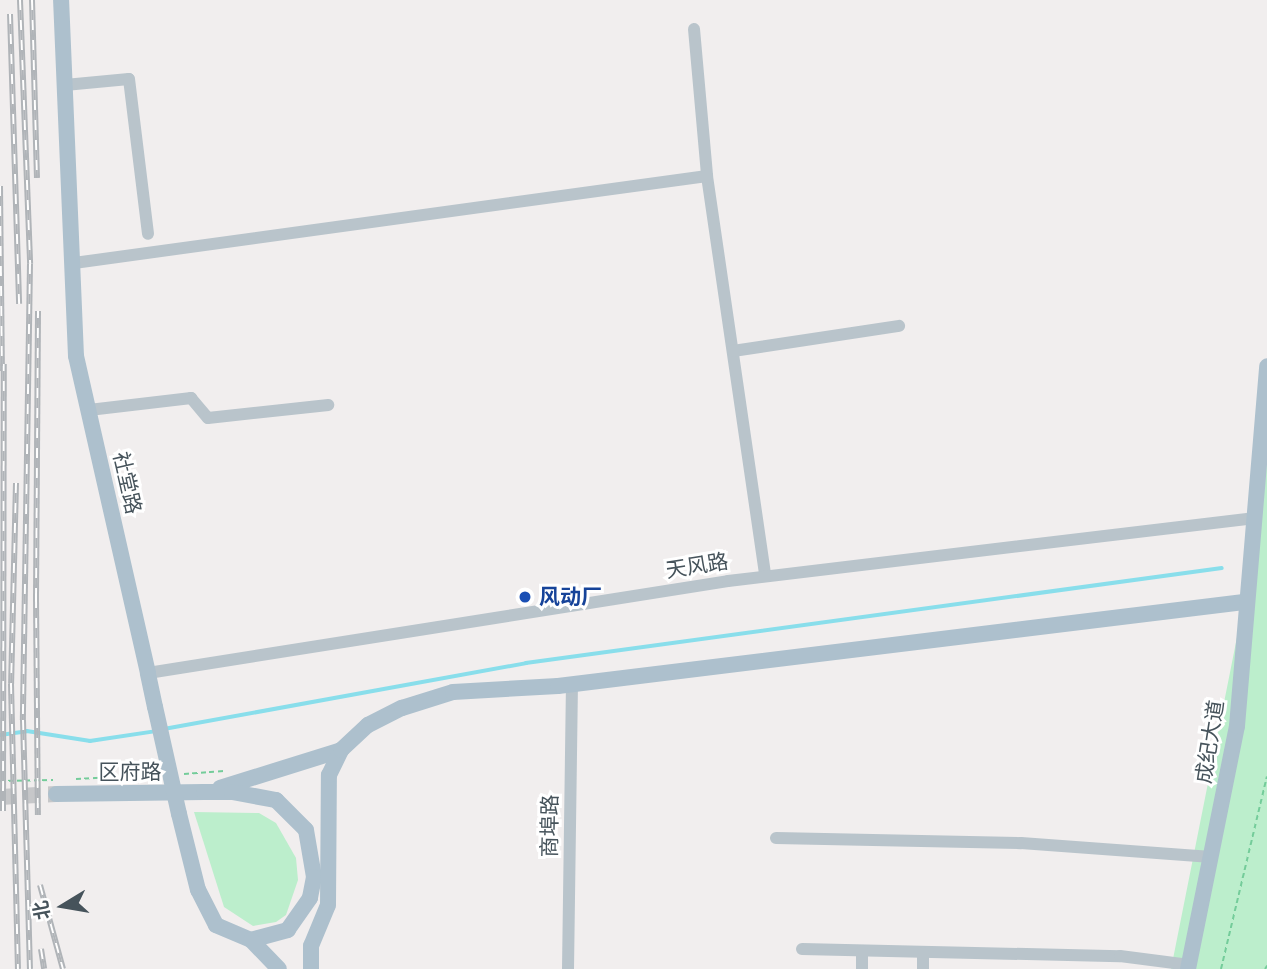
<!DOCTYPE html>
<meta charset="utf-8">
<style>
body{margin:0}
#map{position:relative;width:1267px;height:969px;overflow:hidden;background:#f1eeee;font-family:Helvetica,"Noto Sans SC",sans-serif}
div>[style]{position:absolute}
.green>*{inset:0;background:#bceecc}
.stream>*{height:3.5px;margin:-1.75px;padding:0 1.75px;transform-origin:1.75px;border-radius:1.75px;background:#89deeb}
.major-tunnel>*{height:16px;margin-top:-8px;transform-origin:0;background:repeating-linear-gradient(90deg,#c6c7c9 0 16px,transparent 0 24px)}
.path>*{height:2px;margin-top:-1px;transform-origin:0;background:repeating-linear-gradient(90deg,#74cc9a 0 5px,transparent 0 8.5px)}
.minor>*{height:12px;margin:-6px;padding:0 6px;transform-origin:6px;border-radius:6px;background:#b9c4cb}
.major>*{height:16px;margin:-8px;padding:0 8px;transform-origin:8px;border-radius:8px;background:#adc0cd}
.rail>*{height:6px;margin-top:-3px;transform-origin:0;background:repeating-linear-gradient(90deg,#fff 0 10px,#b0b4b8 0 20px);box-sizing:border-box;border-block:2px solid #b0b4b8}
.dots>*{width:19px;height:19px;translate:-50% -50%;box-sizing:border-box;border:4px solid #fff;border-radius:50%}
span{translate:-50% -50%;white-space:nowrap;text-align:center;line-height:1.15;-webkit-text-stroke:6px #fff;paint-order:stroke}
.street-label{font-size:21px;color:#46535b}
.transit-label{font-size:21px;color:#164399;font-weight:700}
.left{translate:0 -50%;text-align:left}
.north{position:absolute;left:28px;top:871px;width:70px;height:70px;-webkit-text-stroke:5px #fff;paint-order:stroke;rotate:259deg;font-size:19px;font-weight:700;line-height:28px;text-align:center;color:#46535b}
.north::after{content:'';display:block;margin:auto;width:24px;height:32px;background:#46535b;clip-path:polygon(50% 0,100% 100%,50% 72%,0 100%)}
</style>
<div id="map">
<div class="green">
<i style="clip-path:polygon(1267px 459px,1267px 969px,1171px 969px,1244px 602px)"></i>
<i style="clip-path:polygon(194px 812px,259px 813px,276px 823px,296px 858px,298px 880px,286px 915px,276px 922px,253px 926px,224px 907px)"></i>
</div>
<div class="stream">
<i style="left:164px;top:729px;width:368px;rotate:-10.3deg"></i>
<i style="left:526px;top:663px;width:702px;rotate:-7.77deg"></i>
<i style="left:0;top:735px;width:27px;rotate:-8deg"></i>
<i style="left:27px;top:731px;width:64px;rotate:9deg"></i>
<i style="left:90px;top:741px;width:68px;rotate:-8.5deg"></i>
</div>
<div class="major-tunnel">
<i style="left:0;top:797px;width:56px;rotate:-3.1deg"></i>
</div>
<div class="path">
<i style="left:184px;top:774px;width:40px;rotate:-4.3deg"></i>
<i style="left:76px;top:779px;width:78px;rotate:-2.9deg"></i>
<i style="left:0;top:781px;width:53px;rotate:-1.1deg"></i>
<i style="left:1221px;top:969px;width:198px;rotate:-76.6deg"></i>
<i style="left:1265px;top:969px;width:4px;rotate:-56deg"></i>
</div>
<div class="minor">
<i style="left:694px;top:29px;width:148px;rotate:84.9deg"></i>
<i style="left:707px;top:176px;width:404px;rotate:81.7deg"></i>
<i style="left:65px;top:85px;width:64px;rotate:-5.4deg"></i>
<i style="left:129px;top:79px;width:156px;rotate:83deg"></i>
<i style="left:74px;top:263px;width:639px;rotate:-7.83deg"></i>
<i style="left:733px;top:351px;width:168px;rotate:-8.6deg"></i>
<i style="left:89px;top:410px;width:103px;rotate:-6.7deg"></i>
<i style="left:191px;top:398px;width:26px;rotate:50deg"></i>
<i style="left:208px;top:418px;width:121px;rotate:-6.2deg"></i>
<i style="left:148px;top:673px;width:587px;rotate:-9.01deg"></i>
<i style="left:728px;top:581px;width:531px;rotate:-6.82deg"></i>
<i style="left:776px;top:838px;width:245px;rotate:1.2deg"></i>
<i style="left:1021px;top:843px;width:191px;rotate:4.2deg"></i>
<i style="left:802px;top:949px;width:318px;rotate:1.3deg"></i>
<i style="left:1120px;top:956px;width:70px;rotate:7.4deg"></i>
<i style="left:862px;top:951px;width:18px;rotate:90deg"></i>
<i style="left:923px;top:953px;width:16px;rotate:90deg"></i>
<i style="left:568px;top:969px;width:285px;rotate:-89.2deg"></i>
</div>
<div class="major">
<i style="left:220px;top:788px;width:127px;rotate:-17.4deg"></i>
<i style="left:56px;top:794px;width:148px;rotate:-0.8deg"></i>
<i style="left:204px;top:792px;width:28px"></i>
<i style="left:232px;top:792px;width:45px;rotate:10.3deg"></i>
<i style="left:276px;top:800px;width:42px;rotate:45deg"></i>
<i style="left:306px;top:830px;width:48px;rotate:80.3deg"></i>
<i style="left:314px;top:877px;width:21px;rotate:101deg"></i>
<i style="left:310px;top:898px;width:39px;rotate:125deg"></i>
<i style="left:288px;top:930px;width:38px;rotate:165deg"></i>
<i style="left:251px;top:940px;width:38px;rotate:-157deg"></i>
<i style="left:216px;top:925px;width:39px;rotate:-117deg"></i>
<i style="left:198px;top:890px;width:78px;rotate:-104deg"></i>
<i style="left:179px;top:814px;width:110px;rotate:-102.6deg"></i>
<i style="left:155px;top:707px;width:35px;rotate:-102deg"></i>
<i style="left:148px;top:673px;width:325px;rotate:-102.8deg"></i>
<i style="left:76px;top:356px;width:356px;rotate:-92.4deg"></i>
<i style="left:251px;top:940px;width:40px;rotate:46deg"></i>
<i style="left:311px;top:969px;width:23px;rotate:-90deg"></i>
<i style="left:311px;top:946px;width:44px;rotate:-67.5deg"></i>
<i style="left:328px;top:905px;width:130px;rotate:-89.6deg"></i>
<i style="left:329px;top:775px;width:28px;rotate:-64deg"></i>
<i style="left:341px;top:750px;width:37px;rotate:-43deg"></i>
<i style="left:368px;top:725px;width:38px;rotate:-27deg"></i>
<i style="left:402px;top:708px;width:53px;rotate:-17.4deg"></i>
<i style="left:453px;top:692px;width:105px;rotate:-3.3deg"></i>
<i style="left:558px;top:686px;width:691px;rotate:-6.98deg"></i>
<i style="left:1188px;top:969px;width:248px;rotate:-78.6deg"></i>
<i style="left:1237px;top:726px;width:361px;rotate:-85.2deg"></i>
</div>
<div class="rail">
<i style="left:20px;top:0;width:264px;rotate:87.8deg"></i>
<i style="left:30px;top:264px;width:456px;rotate:90.9deg"></i>
<i style="left:23px;top:720px;width:249px;rotate:88.4deg"></i>
<i style="left:32px;top:0;width:178px;rotate:88.4deg"></i>
<i style="left:10px;top:14px;width:290px;rotate:88.2deg"></i>
<i style="left:0;top:186px;width:185px;rotate:89.4deg"></i>
<i style="left:16px;top:483px;width:201px;rotate:91.4deg"></i>
<i style="left:11px;top:684px;width:285px;rotate:88.6deg"></i>
<i style="left:36px;top:598px;width:287px;rotate:-89.6deg"></i>
<i style="left:36px;top:598px;width:217px;rotate:89.5deg"></i>
<i style="left:3px;top:811px;width:447px;rotate:-89.9deg"></i>
<i style="left:40px;top:885px;width:87px;rotate:74.7deg"></i>
<i style="left:41px;top:949px;width:20px;rotate:81deg"></i>
</div>
<div class="dots">
<i style="left:525px;top:597px;background:#1a4fb4"></i>
</div>
<div class="street-label">
<span style="left:127px;top:483px;rotate:77deg">社堂路</span>
<span style="left:697px;top:566px;rotate:-9deg">天风路</span>
<span style="left:1210px;top:742px;rotate:-81deg">成纪大道</span>
<span style="left:130px;top:772px">区府路</span>
<span style="left:550px;top:826px;rotate:-89deg">商埠路</span>
</div>
<div class="transit-label">
<span class="left" style="left:539px;top:597px">风动厂</span>
</div>
<div class="north">北</div>
</div>
